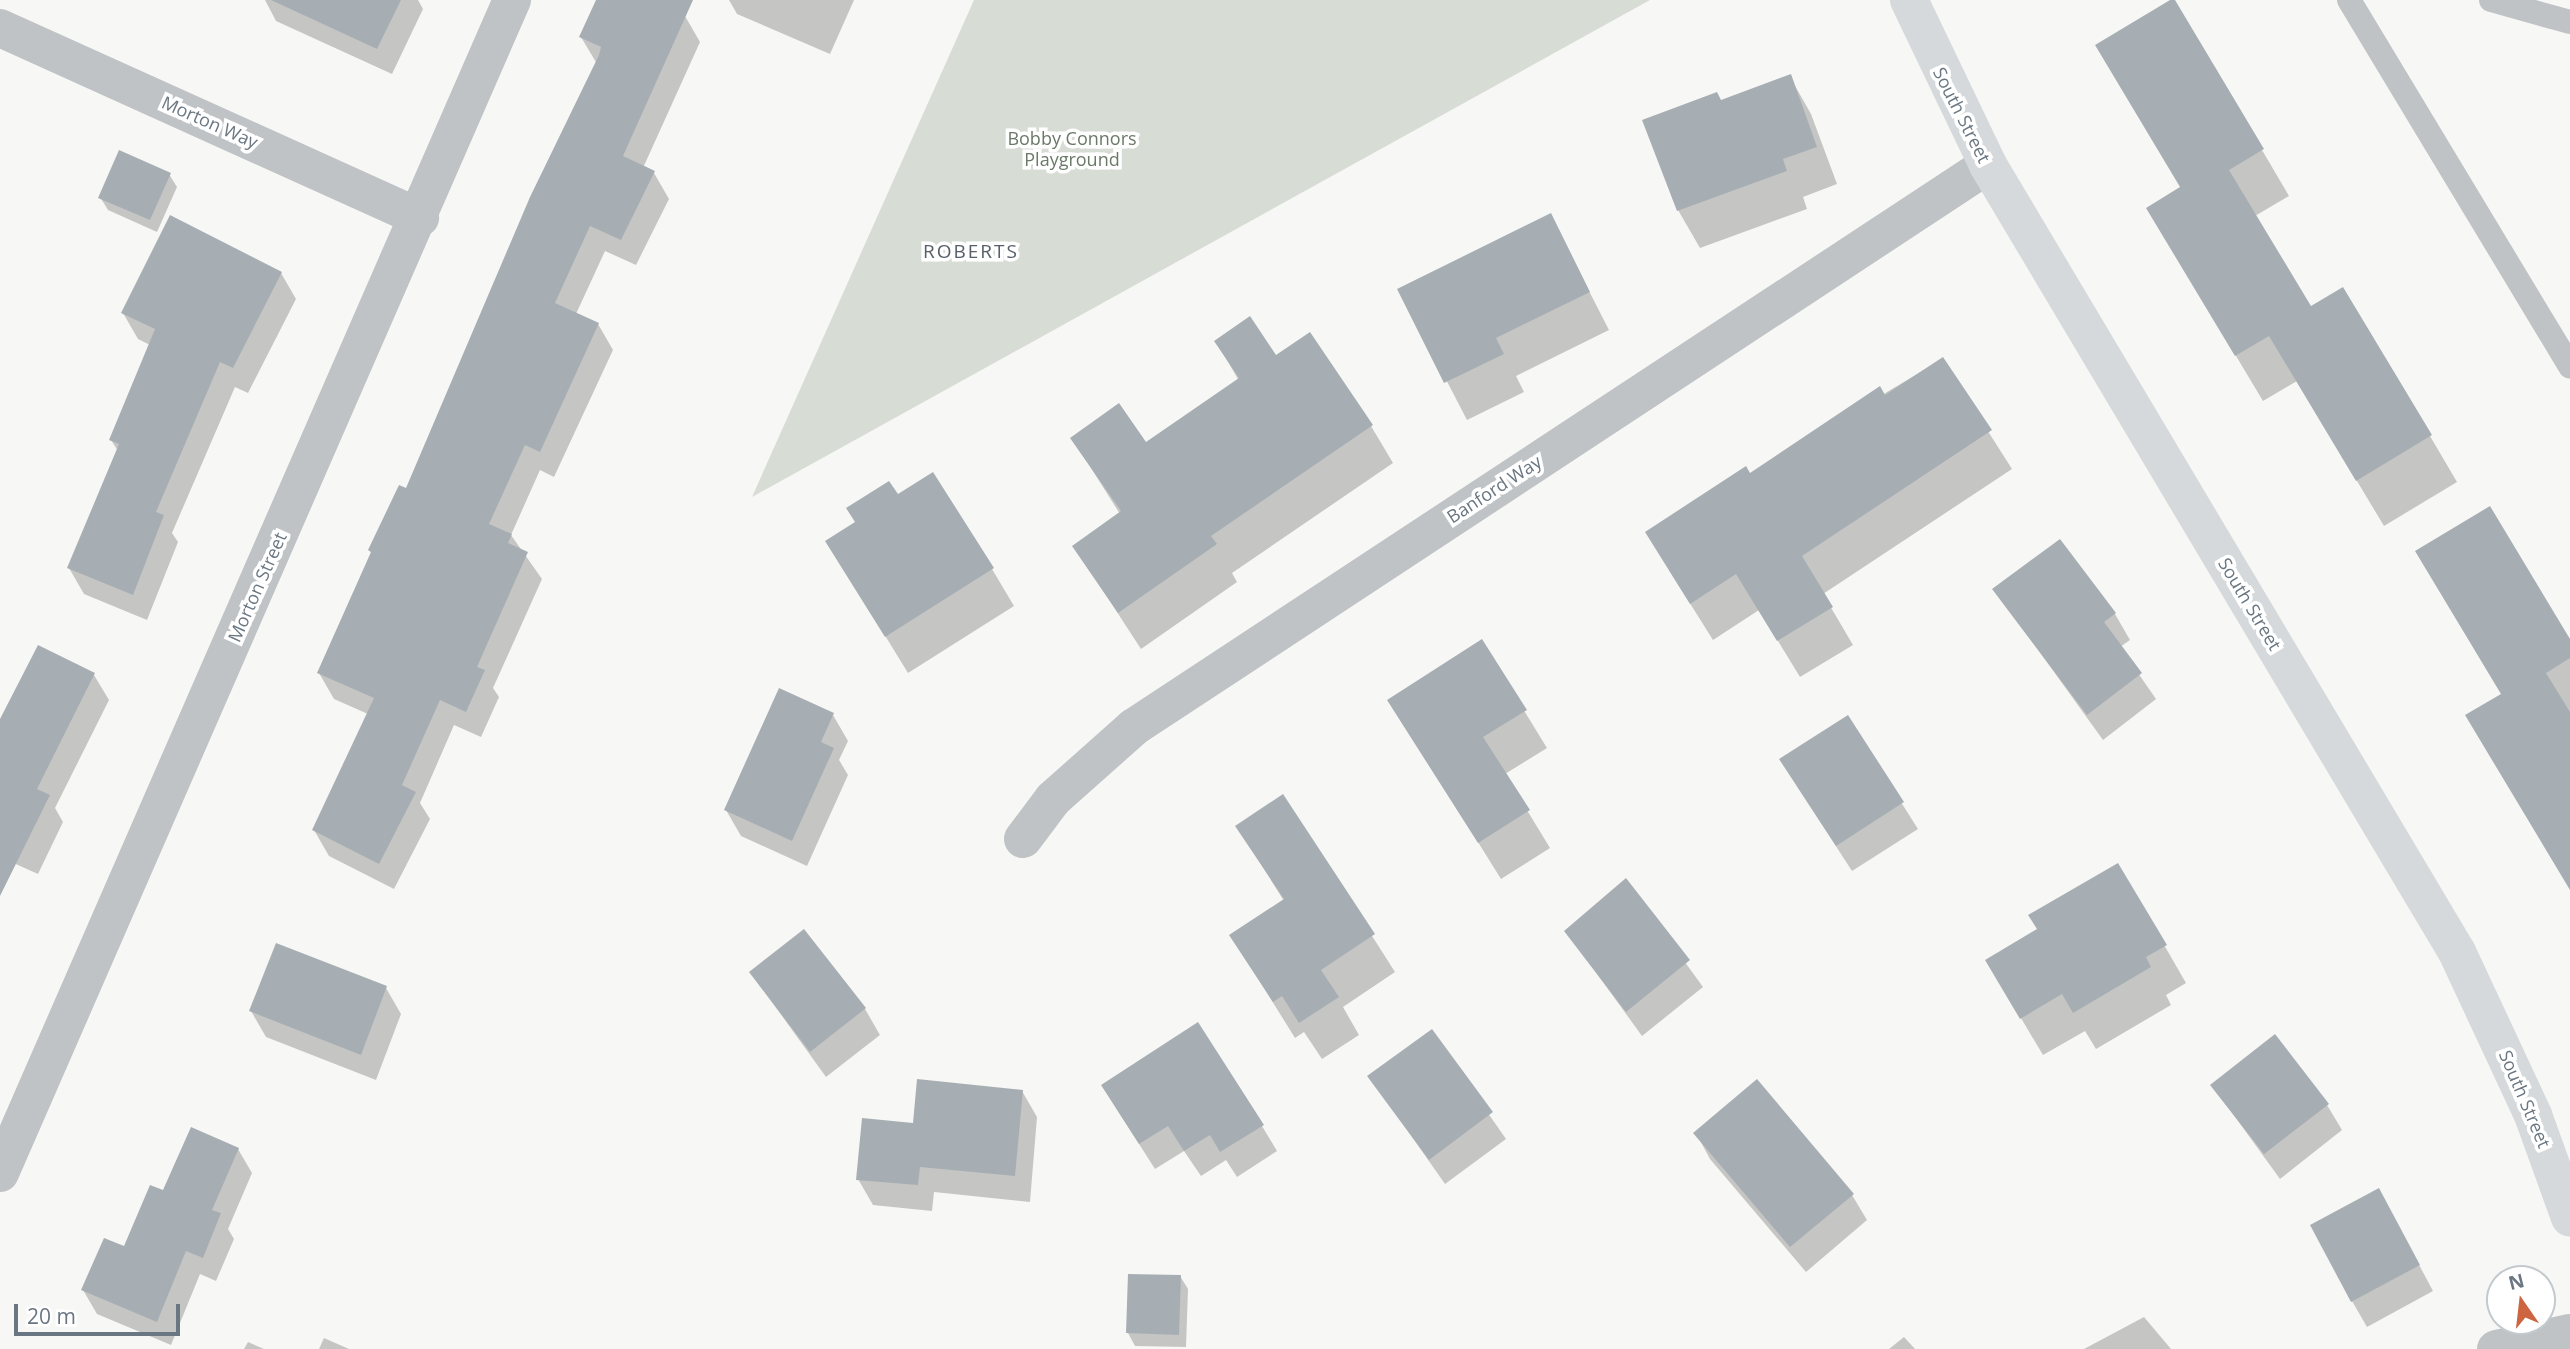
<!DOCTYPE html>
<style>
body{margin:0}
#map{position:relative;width:2570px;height:1349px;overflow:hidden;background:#f7f7f5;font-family:"Open Sans",sans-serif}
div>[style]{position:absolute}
.green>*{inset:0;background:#d7dcd5}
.shadow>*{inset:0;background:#0003}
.building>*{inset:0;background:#a7aeb3}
.lane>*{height:24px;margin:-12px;padding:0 12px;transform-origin:12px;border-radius:12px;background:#bfc3c6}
.street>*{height:38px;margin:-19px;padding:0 19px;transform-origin:19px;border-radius:19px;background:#bfc3c6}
.secondary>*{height:38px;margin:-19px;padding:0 19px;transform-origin:19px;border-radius:19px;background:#d5d9dc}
span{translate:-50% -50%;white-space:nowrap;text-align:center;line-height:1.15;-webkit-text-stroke:7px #fff;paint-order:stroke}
.street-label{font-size:18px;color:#6a7782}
.park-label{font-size:18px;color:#6b7a68}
.neighbourhood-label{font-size:19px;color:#576068;letter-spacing:2px}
.north{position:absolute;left:2486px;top:1265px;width:70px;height:70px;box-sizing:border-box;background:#fff;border:2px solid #c3c9cd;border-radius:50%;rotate:346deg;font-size:19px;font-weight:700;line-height:28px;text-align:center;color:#6a7782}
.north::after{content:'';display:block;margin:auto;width:24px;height:32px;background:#cc6540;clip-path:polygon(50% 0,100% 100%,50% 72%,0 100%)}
.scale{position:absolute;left:14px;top:1304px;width:166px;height:32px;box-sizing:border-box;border:4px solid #6a7782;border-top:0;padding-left:9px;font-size:21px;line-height:24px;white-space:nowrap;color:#6a7782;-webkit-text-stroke:5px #fff;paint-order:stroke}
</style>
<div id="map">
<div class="green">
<i style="clip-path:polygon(974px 0,1650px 0,752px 497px)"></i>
</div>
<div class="shadow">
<i style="clip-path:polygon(265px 0,418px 0,423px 9px,392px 74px,276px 21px)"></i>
<i style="clip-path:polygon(597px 0,650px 0,685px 16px,700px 42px,643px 168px,654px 173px,669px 199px,636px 265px,605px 251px,576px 314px,598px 324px,613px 350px,554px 477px,540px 470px,511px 535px,542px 579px,493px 688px,499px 697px,481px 737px,454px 725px,420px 803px,430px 819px,394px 889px,329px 856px,314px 830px,368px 714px,334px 699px,319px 673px,372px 554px,370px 550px,407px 490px,597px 64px,581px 37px)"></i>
<i style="clip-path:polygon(729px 0,854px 0,830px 54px,737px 14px)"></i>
<i style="clip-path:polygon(1790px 77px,1811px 114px,1837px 184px,1803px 197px,1807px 209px,1700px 248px,1678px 210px,1721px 102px)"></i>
<i style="clip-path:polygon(2262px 150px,2289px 196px,2255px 216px,2310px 309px,2430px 436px,2457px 482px,2384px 526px,2297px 381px,2263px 401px,2148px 209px)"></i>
<i style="clip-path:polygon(169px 174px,177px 187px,157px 232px,108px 210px,100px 197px)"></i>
<i style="clip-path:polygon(1550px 215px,1609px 330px,1516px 376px,1524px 392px,1467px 420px,1399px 289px)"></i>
<i style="clip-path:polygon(281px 273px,296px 299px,248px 393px,235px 387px,172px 533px,178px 542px,147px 620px,84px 594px,69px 568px,118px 451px,111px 440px,150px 345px,138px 339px,123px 313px)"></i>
<i style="clip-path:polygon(1216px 341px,1276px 357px,1371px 426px,1393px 463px,1232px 573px,1237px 582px,1141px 649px,1074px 546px,1120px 514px,1072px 438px,1146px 444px,1239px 381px)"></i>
<i style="clip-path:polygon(1942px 359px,2012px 469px,1823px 594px,1853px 645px,1800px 677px,1759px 610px,1713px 640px,1669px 570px,1749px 475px)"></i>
<i style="clip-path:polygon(897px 496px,992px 569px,1014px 606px,908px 673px,827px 541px)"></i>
<i style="clip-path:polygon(2059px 542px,2115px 614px,2130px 640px,2120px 647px,2156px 699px,2103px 740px,1995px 590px)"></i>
<i style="clip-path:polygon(1482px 642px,1547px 748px,1505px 774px,1550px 848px,1501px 879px,1390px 701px)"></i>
<i style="clip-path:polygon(2570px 643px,2570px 888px,2503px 695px)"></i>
<i style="clip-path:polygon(94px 675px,109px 700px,55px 808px,63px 822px,38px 874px,0 857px,0 723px)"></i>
<i style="clip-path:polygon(833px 715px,848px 741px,839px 760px,848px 775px,807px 866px,741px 836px,726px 810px)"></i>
<i style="clip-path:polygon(1847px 717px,1918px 829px,1852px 871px,1797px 786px)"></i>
<i style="clip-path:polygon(1283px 796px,1395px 972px,1343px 1007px,1359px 1035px,1322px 1059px,1304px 1032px,1295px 1038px,1231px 935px,1284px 901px,1237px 826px)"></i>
<i style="clip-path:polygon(2118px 865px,2186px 983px,2166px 995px,2171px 1005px,2096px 1049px,2085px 1031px,2043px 1055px,2009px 998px)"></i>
<i style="clip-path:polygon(1626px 881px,1703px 987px,1642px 1036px,1566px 931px)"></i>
<i style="clip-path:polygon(751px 973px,865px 1009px,880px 1035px,826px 1077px)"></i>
<i style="clip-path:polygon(386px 988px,401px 1014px,376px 1080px,266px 1037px,251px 1011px)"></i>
<i style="clip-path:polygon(1431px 1031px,1506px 1139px,1445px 1184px,1370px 1077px)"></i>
<i style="clip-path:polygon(2212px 1085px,2327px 1105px,2342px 1130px,2280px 1179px)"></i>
<i style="clip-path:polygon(1022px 1091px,1037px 1117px,1030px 1202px,934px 1192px,932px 1211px,873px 1205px,858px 1179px)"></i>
<i style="clip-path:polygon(1118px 1111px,1262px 1126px,1277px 1151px,1237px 1177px,1226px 1160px,1201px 1176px,1184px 1151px,1155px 1169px)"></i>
<i style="clip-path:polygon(1696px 1133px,1852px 1195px,1867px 1220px,1806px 1272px,1710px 1159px)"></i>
<i style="clip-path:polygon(238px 1149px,252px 1173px,228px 1229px,234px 1239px,216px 1281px,200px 1274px,171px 1345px,97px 1314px,83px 1290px,125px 1248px,164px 1192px)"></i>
<i style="clip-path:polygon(2393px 1216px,2433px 1291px,2367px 1327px,2352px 1301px)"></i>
<i style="clip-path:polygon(1180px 1276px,1188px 1289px,1186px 1347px,1135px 1346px,1128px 1333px)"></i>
<i style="clip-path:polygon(2144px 1317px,2171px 1349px,2084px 1349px)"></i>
<i style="clip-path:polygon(1904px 1337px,1915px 1349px,1889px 1349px)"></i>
<i style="clip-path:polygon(324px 1338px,349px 1349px,319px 1349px)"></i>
<i style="clip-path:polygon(248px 1342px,264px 1349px,244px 1349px)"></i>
</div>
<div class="building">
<i style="clip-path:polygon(271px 0,401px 0,377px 49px)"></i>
<i style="clip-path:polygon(596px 0,693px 0,623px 156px,655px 171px,621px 240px,590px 226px,555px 303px,599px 323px,540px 452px,525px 445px,489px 524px,512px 534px,508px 543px,528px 552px,477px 667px,485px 670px,466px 712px,440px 700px,402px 785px,416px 792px,379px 864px,312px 830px,374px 698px,317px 673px,371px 552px,368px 550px,399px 485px,406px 488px,530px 197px,599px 55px,601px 47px,579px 37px)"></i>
<i style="clip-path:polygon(2170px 0,2175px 0,2264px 149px,2229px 170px,2311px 306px,2343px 287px,2432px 435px,2356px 481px,2269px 336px,2235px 356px,2146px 208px,2180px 187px,2095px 45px)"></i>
<i style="clip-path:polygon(1791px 74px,1817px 147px,1783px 159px,1787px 171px,1677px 211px,1642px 120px,1717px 92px,1721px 100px)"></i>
<i style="clip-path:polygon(119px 150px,171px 173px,150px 220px,98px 198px)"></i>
<i style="clip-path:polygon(1551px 213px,1590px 292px,1496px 338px,1504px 354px,1444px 383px,1397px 289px)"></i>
<i style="clip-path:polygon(170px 215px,282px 272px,233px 368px,220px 362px,156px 512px,164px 515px,133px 595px,67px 568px,119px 444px,109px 440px,155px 329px,121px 313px)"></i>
<i style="clip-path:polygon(1250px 316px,1276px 355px,1310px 332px,1373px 425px,1211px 536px,1217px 544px,1118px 613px,1072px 546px,1121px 511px,1070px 438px,1119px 403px,1146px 442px,1239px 378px,1214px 341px)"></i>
<i style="clip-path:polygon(1943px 357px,1992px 430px,1802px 556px,1833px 607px,1777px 641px,1736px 574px,1690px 604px,1645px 532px,1746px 466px,1750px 473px,1880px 386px,1885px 395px)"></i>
<i style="clip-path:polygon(933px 472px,994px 568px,885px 637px,825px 541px,855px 522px,846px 508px,889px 481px,898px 494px)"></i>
<i style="clip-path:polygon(2490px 506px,2570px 639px,2570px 658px,2546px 673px,2570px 712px,2570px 890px,2465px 715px,2501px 694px,2415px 551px)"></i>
<i style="clip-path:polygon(2060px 539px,2116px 613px,2104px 622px,2142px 673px,2087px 715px,1992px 589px)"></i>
<i style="clip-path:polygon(1482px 639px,1527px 710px,1483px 737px,1530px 810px,1478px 843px,1387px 700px)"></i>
<i style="clip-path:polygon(38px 645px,95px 673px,37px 789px,50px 795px,0 896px,0 719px)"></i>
<i style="clip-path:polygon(779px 688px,834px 713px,821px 742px,834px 748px,792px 841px,724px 810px)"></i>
<i style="clip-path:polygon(1848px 715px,1904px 802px,1836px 846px,1779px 759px)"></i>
<i style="clip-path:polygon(1283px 794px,1375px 934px,1321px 970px,1339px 997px,1299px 1023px,1282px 996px,1273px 1002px,1229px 935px,1284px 899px,1235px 826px)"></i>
<i style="clip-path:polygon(2118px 863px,2167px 945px,2146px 957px,2151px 967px,2073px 1013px,2062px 994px,2020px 1019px,1985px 960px,2037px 929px,2028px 915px)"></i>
<i style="clip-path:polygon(1626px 878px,1690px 960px,1626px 1012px,1564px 931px)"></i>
<i style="clip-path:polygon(804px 929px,866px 1008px,810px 1052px,749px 972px)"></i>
<i style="clip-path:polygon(276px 943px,387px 986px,361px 1055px,249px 1011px)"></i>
<i style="clip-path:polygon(1198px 1022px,1264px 1125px,1220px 1152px,1210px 1135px,1184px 1151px,1168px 1126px,1139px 1144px,1101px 1085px)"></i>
<i style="clip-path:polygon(1432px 1029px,1493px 1112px,1429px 1160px,1367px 1076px)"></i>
<i style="clip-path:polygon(2275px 1034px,2329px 1104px,2264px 1154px,2210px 1085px)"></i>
<i style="clip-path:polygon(917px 1079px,1023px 1090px,1015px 1176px,920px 1167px,918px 1185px,856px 1180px,862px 1118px,913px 1123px)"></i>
<i style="clip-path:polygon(1757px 1079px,1854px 1194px,1790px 1247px,1693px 1133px)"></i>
<i style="clip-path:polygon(191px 1127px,239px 1148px,212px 1210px,221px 1213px,203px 1258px,186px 1251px,157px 1322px,81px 1290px,104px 1238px,124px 1246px,150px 1185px,163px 1190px)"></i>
<i style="clip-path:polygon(2379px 1188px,2420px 1265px,2351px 1302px,2310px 1225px)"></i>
<i style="clip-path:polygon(1128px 1274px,1181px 1275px,1179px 1335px,1126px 1333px)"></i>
</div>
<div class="lane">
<i style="left:2349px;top:0;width:428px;rotate:58.9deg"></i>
<i style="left:2491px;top:0;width:82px;rotate:15.6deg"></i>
</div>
<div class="street">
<i style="left:0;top:28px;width:461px;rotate:24.3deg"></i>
<i style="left:1023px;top:839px;width:50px;rotate:-53.1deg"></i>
<i style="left:1053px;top:799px;width:108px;rotate:-41.6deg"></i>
<i style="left:1134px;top:727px;width:1022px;rotate:-33.35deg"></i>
<i style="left:0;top:1173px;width:1280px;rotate:-66.42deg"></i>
<i style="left:2496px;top:1349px;width:76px;rotate:-12.2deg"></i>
</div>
<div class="secondary">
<i style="left:1909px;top:0;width:183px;rotate:64.4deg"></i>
<i style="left:1988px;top:165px;width:916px;rotate:59.21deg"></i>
<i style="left:2457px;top:952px;width:180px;rotate:65deg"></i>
<i style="left:2533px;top:1115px;width:109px;rotate:70.2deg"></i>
</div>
<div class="street-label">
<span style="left:1962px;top:115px;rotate:63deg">South Street</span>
<span style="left:210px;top:122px;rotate:24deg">Morton Way</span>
<span style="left:1494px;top:489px;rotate:-33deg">Banford Way</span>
<span style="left:257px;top:587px;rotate:-66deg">Morton Street</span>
<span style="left:2250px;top:604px;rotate:59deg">South Street</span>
<span style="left:2525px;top:1099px;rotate:67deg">South Street</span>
</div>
<div class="park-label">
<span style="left:1072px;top:149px">Bobby Connors<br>Playground</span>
</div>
<div class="neighbourhood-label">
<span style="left:971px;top:252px">ROBERTS</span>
</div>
<div class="north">N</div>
<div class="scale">20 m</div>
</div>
